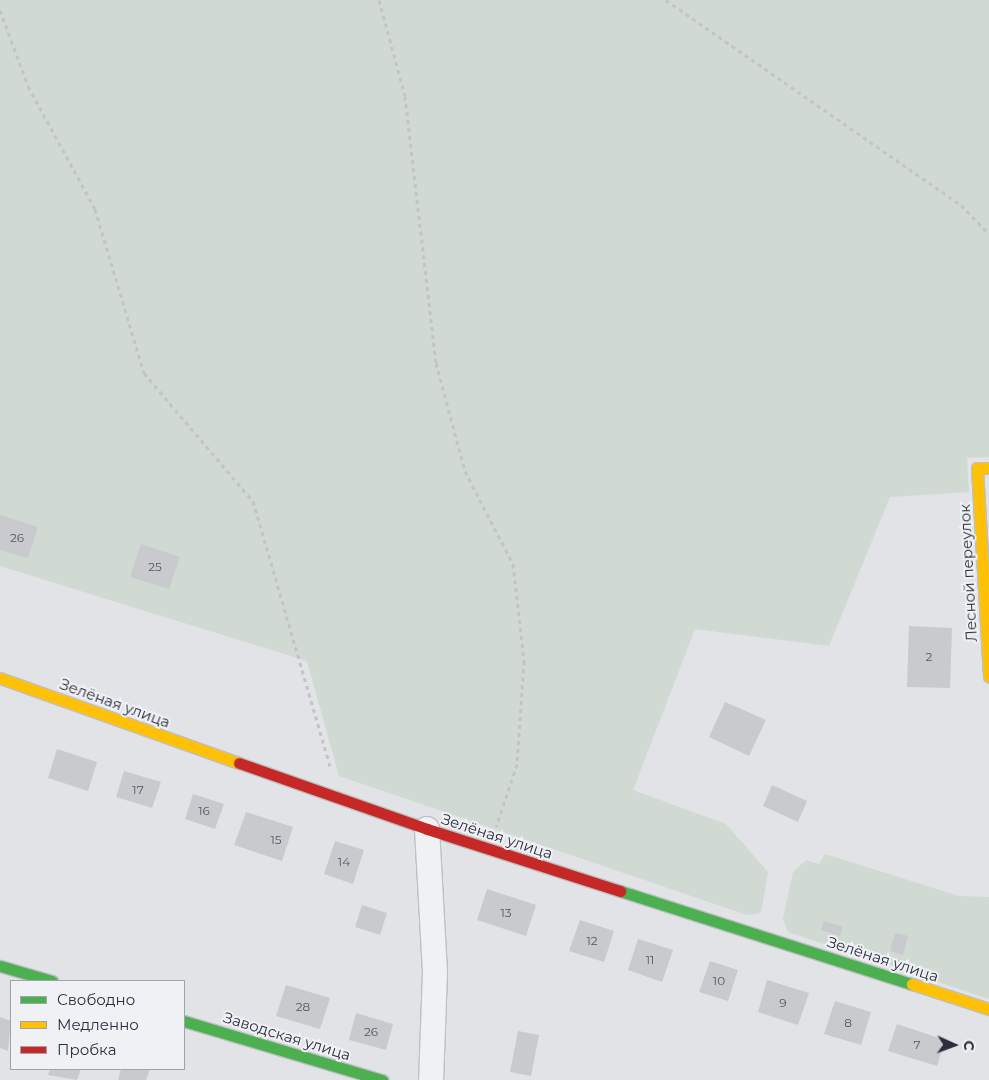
<!DOCTYPE html>
<meta charset="utf-8">
<style>
body{margin:0}
#map{position:relative;width:989px;height:1080px;overflow:hidden;background:#e1e3e6;font-family:Montserrat,sans-serif}
div>[style]{position:absolute}
.green>*{inset:0;background:#d0d9d2}
.building>*{inset:0;background:#c9cace}
.path>*{height:3px;margin-top:-1.5px;transform-origin:0;background:repeating-linear-gradient(90deg,#c3c4c9 0 4px,transparent 0 8px)}
.roads{filter:drop-shadow(1px 0 #bec0c3) drop-shadow(-1px 0 #bec0c3) drop-shadow(0 1px #bec0c3) drop-shadow(0 -1px #bec0c3)}
.street>*{height:24px;margin:-12px;padding:0 12px;transform-origin:12px;border-radius:12px;background:#f0f1f3}
.fast>*{height:11px;margin:-5.5px;padding:0 5.5px;transform-origin:5.5px;border-radius:5.5px;background:#4caf50}
.slow>*{height:11px;margin:-5.5px;padding:0 5.5px;transform-origin:5.5px;border-radius:5.5px;background:#ffc107}
.jam>*{height:11px;margin:-5.5px;padding:0 5.5px;transform-origin:5.5px;border-radius:5.5px;background:#c62828}
span{translate:-50% -50%;white-space:nowrap;text-align:center;line-height:1.15;-webkit-text-stroke:4px #eff1f5;paint-order:stroke}
.number-label{font-size:12px;color:#545763}
.number-label span{-webkit-text-stroke-width:0}
.street-label{font-size:15px;color:#2b2e3d}
.legend{position:absolute;left:10px;top:980px;width:175px;height:90px;box-sizing:border-box;background:#eff1f5;border:1px solid #a1a3ab;margin:0;padding:6px 9px;list-style:none;font-size:15px;color:#2b2e3d}
.legend li{display:flex;align-items:center;gap:10px;height:25px}
.legend b{width:25px;border:1px solid #a1a3ab}
.north{position:absolute;left:929px;top:1020px;width:50px;height:50px;-webkit-text-stroke:4px #eff1f5;paint-order:stroke;rotate:92deg;font-size:14px;font-weight:700;line-height:20px;text-align:center;color:#2b2e3d}
.north::after{content:'';display:block;margin:auto;width:18px;height:22px;background:#2b2e3d;clip-path:polygon(50% 0,100% 100%,50% 72%,0 100%)}
</style>
<div id="map">
<div class="green">
<i style="clip-path:polygon(0 0,989px 0,989px 457px,967px 458px,969px 492px,890px 497px,829px 646px,695px 629px,633px 790px,726px 824px,768px 872px,761px 913px,747px 915px,339px 776px,307px 661px,0 566px)"></i>
<i style="clip-path:polygon(825px 854px,959px 896px,989px 897px,989px 999px,788px 932px,783px 919px,793px 872px,806px 860px,819px 864px)"></i>
</div>
<div class="building">
<i style="clip-path:polygon(0 515px,38px 527px,28px 558px,0 550px)"></i>
<i style="clip-path:polygon(141px 544px,180px 557px,169px 589px,130px 577px)"></i>
<i style="clip-path:polygon(909px 626px,952px 628px,950px 688px,907px 687px)"></i>
<i style="clip-path:polygon(725px 702px,766px 720px,749px 756px,709px 737px)"></i>
<i style="clip-path:polygon(57px 749px,97px 762px,88px 791px,48px 778px)"></i>
<i style="clip-path:polygon(124px 771px,161px 782px,152px 808px,116px 797px)"></i>
<i style="clip-path:polygon(772px 785px,807px 801px,798px 822px,763px 806px)"></i>
<i style="clip-path:polygon(193px 794px,224px 804px,215px 829px,185px 819px)"></i>
<i style="clip-path:polygon(246px 812px,293px 827px,282px 861px,234px 845px)"></i>
<i style="clip-path:polygon(335px 841px,364px 850px,353px 884px,324px 874px)"></i>
<i style="clip-path:polygon(487px 889px,536px 905px,526px 936px,477px 920px)"></i>
<i style="clip-path:polygon(362px 905px,387px 913px,380px 935px,355px 927px)"></i>
<i style="clip-path:polygon(580px 920px,614px 931px,604px 962px,569px 951px)"></i>
<i style="clip-path:polygon(824px 921px,843px 927px,840px 936px,821px 930px)"></i>
<i style="clip-path:polygon(895px 933px,908px 936px,903px 955px,890px 951px)"></i>
<i style="clip-path:polygon(638px 939px,673px 950px,662px 982px,628px 970px)"></i>
<i style="clip-path:polygon(710px 961px,738px 970px,728px 1001px,699px 992px)"></i>
<i style="clip-path:polygon(767px 980px,809px 993px,798px 1025px,758px 1012px)"></i>
<i style="clip-path:polygon(286px 985px,330px 998px,320px 1029px,276px 1016px)"></i>
<i style="clip-path:polygon(835px 1001px,871px 1012px,861px 1045px,824px 1034px)"></i>
<i style="clip-path:polygon(356px 1013px,393px 1024px,386px 1050px,349px 1040px)"></i>
<i style="clip-path:polygon(0 1017px,11px 1021px,8px 1051px,0 1048px)"></i>
<i style="clip-path:polygon(897px 1024px,945px 1040px,937px 1066px,888px 1051px)"></i>
<i style="clip-path:polygon(518px 1031px,539px 1035px,531px 1076px,510px 1072px)"></i>
<i style="clip-path:polygon(50px 1069px,81px 1069px,77px 1080px,48px 1075px)"></i>
<i style="clip-path:polygon(121px 1069px,150px 1069px,146px 1080px,118px 1080px)"></i>
</div>
<div class="path">
<i style="left:379px;top:0;width:99px;rotate:74.8deg"></i>
<i style="left:405px;top:96px;width:269px;rotate:83.4deg"></i>
<i style="left:436px;top:363px;width:112px;rotate:75deg"></i>
<i style="left:465px;top:471px;width:105px;rotate:62.7deg"></i>
<i style="left:513px;top:564px;width:98px;rotate:83.5deg"></i>
<i style="left:524px;top:661px;width:103px;rotate:93.9deg"></i>
<i style="left:517px;top:764px;width:66px;rotate:108.4deg"></i>
<i style="left:666px;top:0;width:359px;rotate:34.8deg"></i>
<i style="left:961px;top:205px;width:40px;rotate:46deg"></i>
<i style="left:0;top:10px;width:81px;rotate:69.8deg"></i>
<i style="left:28px;top:86px;width:140px;rotate:61.4deg"></i>
<i style="left:95px;top:209px;width:171px;rotate:73.4deg"></i>
<i style="left:144px;top:373px;width:168px;rotate:49.6deg"></i>
<i style="left:253px;top:501px;width:279px;rotate:73.8deg"></i>
</div>
<div class="roads">
<div class="street">
<i style="left:427px;top:829px;width:144px;rotate:86.8deg"></i>
<i style="left:435px;top:973px;width:107px;rotate:92.1deg"></i>
</div>
<div class="fast">
<i style="left:620px;top:891px;width:306px;rotate:17.7deg"></i>
<i style="left:0;top:966px;width:54px;rotate:16.1deg"></i>
<i style="left:184px;top:1021px;width:207px;rotate:16.6deg"></i>
</div>
<div class="slow">
<i style="left:989px;top:468px;width:12px;rotate:180deg"></i>
<i style="left:977px;top:468px;width:209px;rotate:86.7deg"></i>
<i style="left:0;top:678px;width:254px;rotate:19.6deg"></i>
<i style="left:912px;top:984px;width:81px;rotate:18deg"></i>
</div>
<div class="jam">
<i style="left:239px;top:763px;width:199px;rotate:19.3deg"></i>
<i style="left:427px;top:829px;width:203px;rotate:17.8deg"></i>
</div>
</div>
<div class="number-label">
<span style="left:17px;top:538px">26</span>
<span style="left:155px;top:567px">25</span>
<span style="left:929px;top:657px">2</span>
<span style="left:138px;top:790px">17</span>
<span style="left:204px;top:811px">16</span>
<span style="left:276px;top:840px">15</span>
<span style="left:344px;top:862px">14</span>
<span style="left:506px;top:913px">13</span>
<span style="left:592px;top:941px">12</span>
<span style="left:650px;top:960px">11</span>
<span style="left:719px;top:981px">10</span>
<span style="left:783px;top:1003px">9</span>
<span style="left:303px;top:1007px">28</span>
<span style="left:848px;top:1023px">8</span>
<span style="left:371px;top:1032px">26</span>
<span style="left:917px;top:1045px">7</span>
</div>
<div class="street-label">
<span style="left:968px;top:573px;rotate:-93deg">Лесной переулок</span>
<span style="left:115px;top:703px;rotate:20deg">Зелёная улица</span>
<span style="left:497px;top:836px;rotate:18deg">Зелёная улица</span>
<span style="left:883px;top:959px;rotate:18deg">Зелёная улица</span>
<span style="left:287px;top:1036px;rotate:17deg">Заводская улица</span>
</div>
<ul class="legend">
<li><b style="height:6px;background:#4caf50"></b>Свободно</li>
<li><b style="height:6px;background:#ffc107"></b>Медленно</li>
<li><b style="height:6px;background:#c62828"></b>Пробка</li>
</ul>
<div class="north">С</div>
</div>
